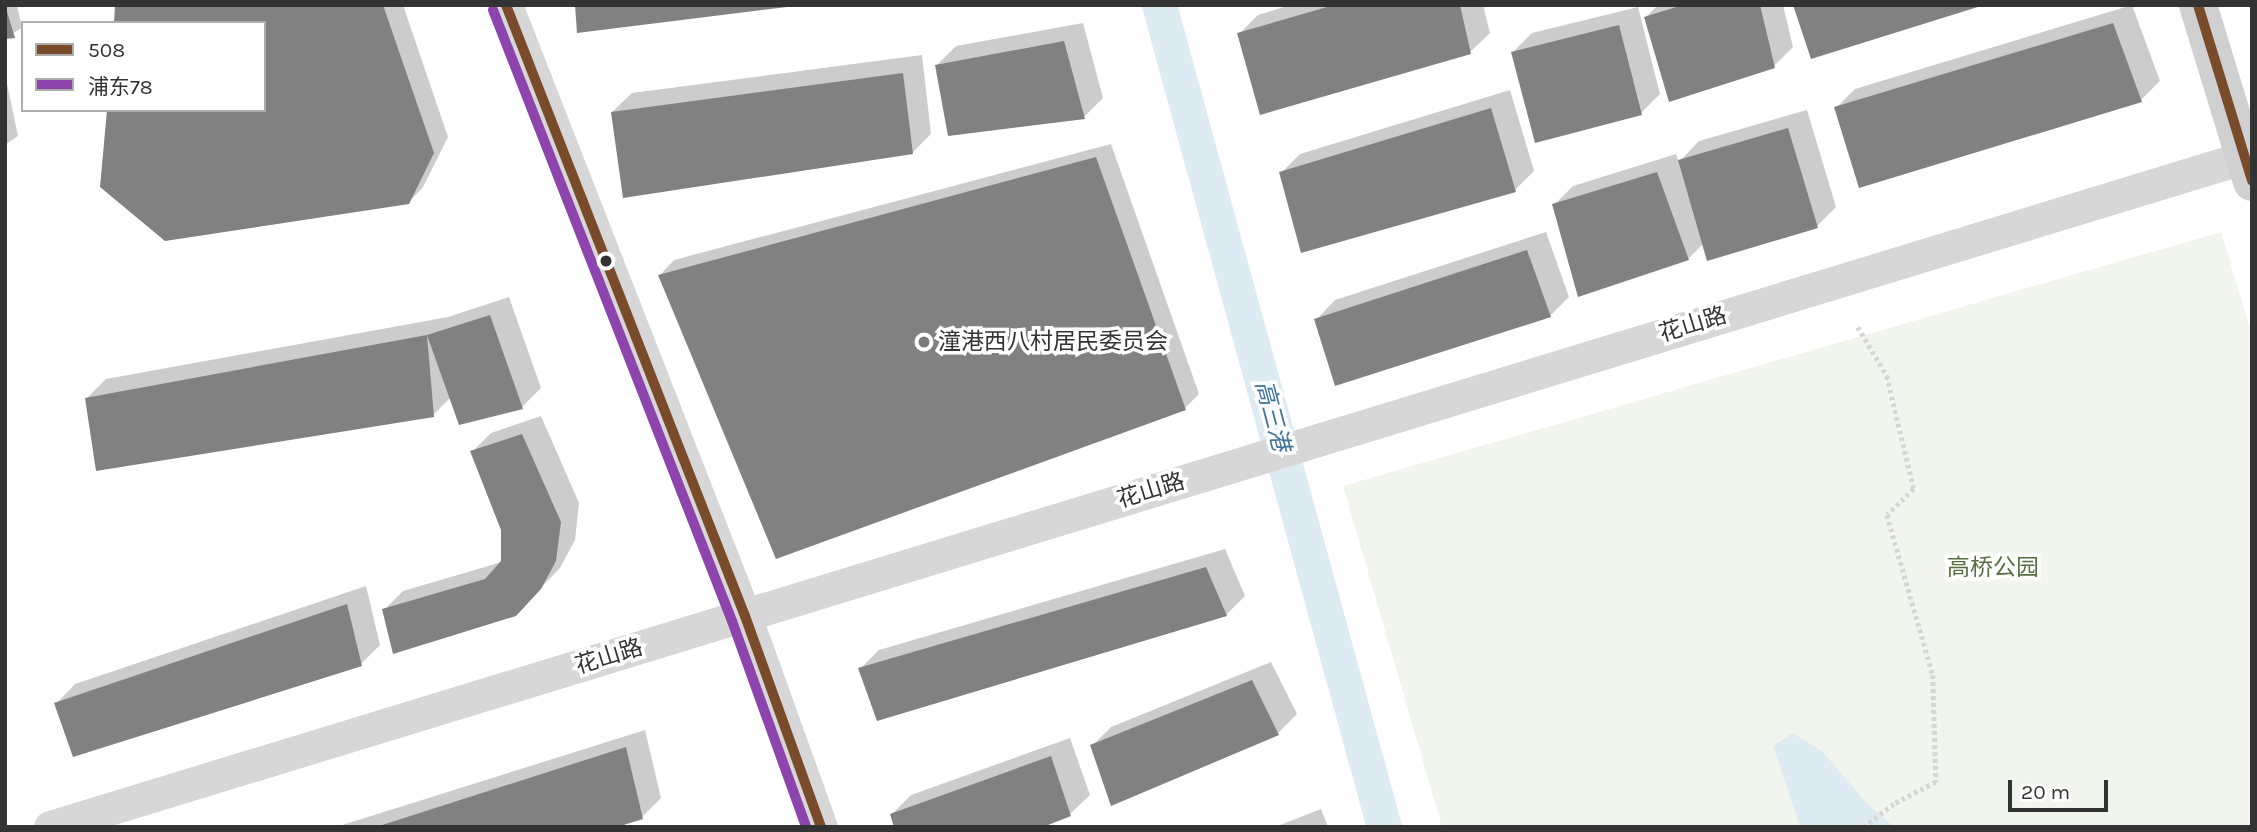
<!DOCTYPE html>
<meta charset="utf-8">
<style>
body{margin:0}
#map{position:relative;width:2257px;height:832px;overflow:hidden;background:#fff;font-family:Karla,"Noto Sans SC",sans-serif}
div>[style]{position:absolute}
.green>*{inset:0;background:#f1f5ed}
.water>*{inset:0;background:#ddebf3}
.shadow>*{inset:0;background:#0003}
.canal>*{height:35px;margin:-17.5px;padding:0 17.5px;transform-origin:17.5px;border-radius:17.5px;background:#ddebf3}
.building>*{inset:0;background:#818181}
.path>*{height:4.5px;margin-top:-2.25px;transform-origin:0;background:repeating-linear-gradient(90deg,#d6d6d6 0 3.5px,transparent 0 7px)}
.street>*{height:33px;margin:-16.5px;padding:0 16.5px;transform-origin:16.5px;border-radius:16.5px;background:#d7d7d7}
.secondary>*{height:38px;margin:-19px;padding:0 19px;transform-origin:19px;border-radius:19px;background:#d0d0d0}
.bus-1>*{height:10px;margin:-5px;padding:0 5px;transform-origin:5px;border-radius:5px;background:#7a4b2a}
.bus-2>*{height:10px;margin:-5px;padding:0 5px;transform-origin:5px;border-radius:5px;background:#8e44ad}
.dots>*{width:19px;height:19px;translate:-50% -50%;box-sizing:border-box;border:4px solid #fff;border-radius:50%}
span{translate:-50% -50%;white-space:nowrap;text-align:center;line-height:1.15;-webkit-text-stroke:7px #fff;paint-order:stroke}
.street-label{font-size:23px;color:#333}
.poi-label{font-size:23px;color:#333}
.left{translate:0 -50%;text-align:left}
.park-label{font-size:23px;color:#56703f}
.water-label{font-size:24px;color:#3f7597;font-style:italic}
.frame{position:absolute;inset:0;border:7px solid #333;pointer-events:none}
.legend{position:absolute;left:21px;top:21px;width:245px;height:91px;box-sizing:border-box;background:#fff;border:2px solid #adadad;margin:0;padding:9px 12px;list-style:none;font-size:21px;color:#333}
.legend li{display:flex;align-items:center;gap:14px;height:35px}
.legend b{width:35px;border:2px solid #adadad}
.scale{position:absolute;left:2008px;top:780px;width:100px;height:32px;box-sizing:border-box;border:4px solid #333;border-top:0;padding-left:9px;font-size:21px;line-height:24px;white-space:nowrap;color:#333;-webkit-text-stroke:5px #fff;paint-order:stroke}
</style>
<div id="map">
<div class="green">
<i style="clip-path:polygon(2221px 232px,2252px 335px,2252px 827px,1442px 827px,1343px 486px)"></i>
</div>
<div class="water">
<i style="clip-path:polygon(1793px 733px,1822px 751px,1865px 801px,1894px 827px,1800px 827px,1773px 746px)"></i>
</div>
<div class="shadow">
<i style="clip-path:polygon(5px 5px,17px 5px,22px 28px,5px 38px)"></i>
<i style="clip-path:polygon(117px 5px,403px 5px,448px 137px,423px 187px,408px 203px,264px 110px,264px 23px)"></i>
<i style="clip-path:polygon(1291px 5px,1483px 5px,1490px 33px,1470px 52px,1239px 34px,1258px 15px)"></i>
<i style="clip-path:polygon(1658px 5px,1783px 5px,1793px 47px,1774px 66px,1646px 17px)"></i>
<i style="clip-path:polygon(2132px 5px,2160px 81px,2141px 100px,1836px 108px,1855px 89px)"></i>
<i style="clip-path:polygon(1638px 7px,1660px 94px,1641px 113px,1513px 52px,1532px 33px)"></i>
<i style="clip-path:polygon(1083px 23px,1103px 98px,1084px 117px,937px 65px,956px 46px)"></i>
<i style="clip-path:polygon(922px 55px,931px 134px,912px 153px,612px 112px,632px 93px)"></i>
<i style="clip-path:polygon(5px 74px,18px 136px,5px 145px)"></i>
<i style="clip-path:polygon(1510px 90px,1534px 171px,1515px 190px,1281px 173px,1300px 154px)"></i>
<i style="clip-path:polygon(1807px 110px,1836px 207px,1817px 226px,1704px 243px,1688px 259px,1554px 205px,1573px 186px,1676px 154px,1679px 162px,1699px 141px)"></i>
<i style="clip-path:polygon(1111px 144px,1199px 394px,1185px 408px,660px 275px,674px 260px)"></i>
<i style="clip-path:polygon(1546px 232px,1569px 297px,1550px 316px,1316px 320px,1335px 300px)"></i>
<i style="clip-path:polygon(509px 297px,541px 388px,522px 407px,451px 397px,433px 415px,87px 398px,106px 379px,448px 317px)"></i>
<i style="clip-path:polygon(541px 416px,579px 503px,575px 540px,560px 568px,515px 614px,384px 610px,403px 591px,502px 562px,503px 530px,472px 452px,491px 433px)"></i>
<i style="clip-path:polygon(1225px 549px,1245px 596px,1226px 615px,878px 719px,860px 669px,879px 650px)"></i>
<i style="clip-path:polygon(366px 586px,380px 645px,361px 664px,56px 704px,75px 684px)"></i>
<i style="clip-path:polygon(1271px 662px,1297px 714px,1278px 733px,1092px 746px,1111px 727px)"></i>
<i style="clip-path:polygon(645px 730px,661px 798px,642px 817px,610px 827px,336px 827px)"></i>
<i style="clip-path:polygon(1070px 738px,1090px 795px,1070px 814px,1039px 827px,892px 814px,911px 795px)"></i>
<i style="clip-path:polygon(1321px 809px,1328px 827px,1275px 827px)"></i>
</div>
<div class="canal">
<i style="left:1159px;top:5px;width:852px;rotate:74.69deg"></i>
</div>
<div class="building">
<i style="clip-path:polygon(5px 5px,15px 38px,5px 39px)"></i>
<i style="clip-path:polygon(115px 5px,383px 5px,434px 153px,409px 204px,165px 241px,100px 187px,107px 110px,264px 110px,264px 23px,114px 23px)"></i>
<i style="clip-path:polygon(575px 5px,787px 5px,787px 7px,577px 33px)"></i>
<i style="clip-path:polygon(1334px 5px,1460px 5px,1471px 54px,1260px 115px,1237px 33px)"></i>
<i style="clip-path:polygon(1683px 5px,1760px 5px,1775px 68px,1669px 102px,1644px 17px)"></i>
<i style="clip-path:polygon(1793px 5px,1980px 5px,1981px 6px,1811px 59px)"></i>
<i style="clip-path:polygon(2113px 23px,2142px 102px,1859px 188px,1834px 107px)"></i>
<i style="clip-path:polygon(1619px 25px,1642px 115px,1535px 143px,1511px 52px)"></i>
<i style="clip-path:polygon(1064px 41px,1085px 119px,948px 136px,935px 65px)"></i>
<i style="clip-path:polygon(903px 73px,913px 154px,623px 198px,611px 112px)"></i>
<i style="clip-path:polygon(1491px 108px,1516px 192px,1301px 253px,1279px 172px)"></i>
<i style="clip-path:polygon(1788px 128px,1818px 228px,1707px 261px,1678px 160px)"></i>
<i style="clip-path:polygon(1096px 157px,1186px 410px,776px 559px,658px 275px)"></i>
<i style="clip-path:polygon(1657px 172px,1689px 260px,1578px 297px,1552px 204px)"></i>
<i style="clip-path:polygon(1527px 250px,1551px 317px,1335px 386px,1314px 319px)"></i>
<i style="clip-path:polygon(490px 315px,523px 409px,459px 425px,427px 335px)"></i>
<i style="clip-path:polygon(427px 335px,434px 417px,96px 471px,85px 398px)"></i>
<i style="clip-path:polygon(522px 434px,561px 522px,556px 561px,541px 589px,516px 616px,393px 654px,382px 609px,485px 579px,501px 561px,501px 530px,470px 451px)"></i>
<i style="clip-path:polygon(1206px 567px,1227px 616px,877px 721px,858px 668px)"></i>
<i style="clip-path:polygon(347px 604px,362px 666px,73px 757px,54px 703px)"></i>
<i style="clip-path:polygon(1252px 680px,1279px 735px,1111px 806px,1090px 745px)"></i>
<i style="clip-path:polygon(626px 747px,643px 819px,617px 827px,376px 827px)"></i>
<i style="clip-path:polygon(1051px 756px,1071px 816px,1043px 827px,894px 827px,890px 814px)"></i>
</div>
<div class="path">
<i style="left:1858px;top:327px;width:57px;rotate:59.4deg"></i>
<i style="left:1887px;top:376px;width:116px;rotate:76.6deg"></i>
<i style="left:1914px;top:489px;width:37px;rotate:136deg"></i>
<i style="left:1887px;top:515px;width:166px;rotate:74deg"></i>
<i style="left:1933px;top:675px;width:107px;rotate:88.4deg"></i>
<i style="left:1936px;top:782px;width:47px;rotate:152.4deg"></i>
<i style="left:1894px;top:804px;width:37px;rotate:142deg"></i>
</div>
<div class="street">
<i style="left:506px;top:5px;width:656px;rotate:68.64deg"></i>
<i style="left:745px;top:616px;width:224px;rotate:70.2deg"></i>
<i style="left:50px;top:827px;width:2302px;rotate:-16.97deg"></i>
</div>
<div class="secondary">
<i style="left:2198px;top:5px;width:185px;rotate:73deg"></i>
</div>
<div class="bus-1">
<i style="left:506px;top:5px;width:656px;rotate:68.64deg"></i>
<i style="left:745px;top:616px;width:224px;rotate:70.2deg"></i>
<i style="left:2198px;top:5px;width:184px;rotate:72.9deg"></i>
</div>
<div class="bus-2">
<i style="left:493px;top:10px;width:656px;rotate:68.64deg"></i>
<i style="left:732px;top:621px;width:219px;rotate:70.2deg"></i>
</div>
<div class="dots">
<i style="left:606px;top:261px;background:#333"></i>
<i style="left:924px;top:342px;background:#7a7a7a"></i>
</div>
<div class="street-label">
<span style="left:1693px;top:325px;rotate:-17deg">花山路</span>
<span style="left:1151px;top:491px;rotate:-17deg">花山路</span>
<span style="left:609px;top:657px;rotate:-17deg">花山路</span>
</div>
<div class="poi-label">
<span class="left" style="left:938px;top:342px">潼港西八村居民委员会</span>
</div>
<div class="park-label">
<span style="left:1993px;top:568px">高桥公园</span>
</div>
<div class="water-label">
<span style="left:1272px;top:416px;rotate:75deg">高三港</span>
</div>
<div class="frame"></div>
<ul class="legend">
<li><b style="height:9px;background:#7a4b2a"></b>508</li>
<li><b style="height:9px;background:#8e44ad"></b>浦东78</li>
</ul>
<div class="scale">20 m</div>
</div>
